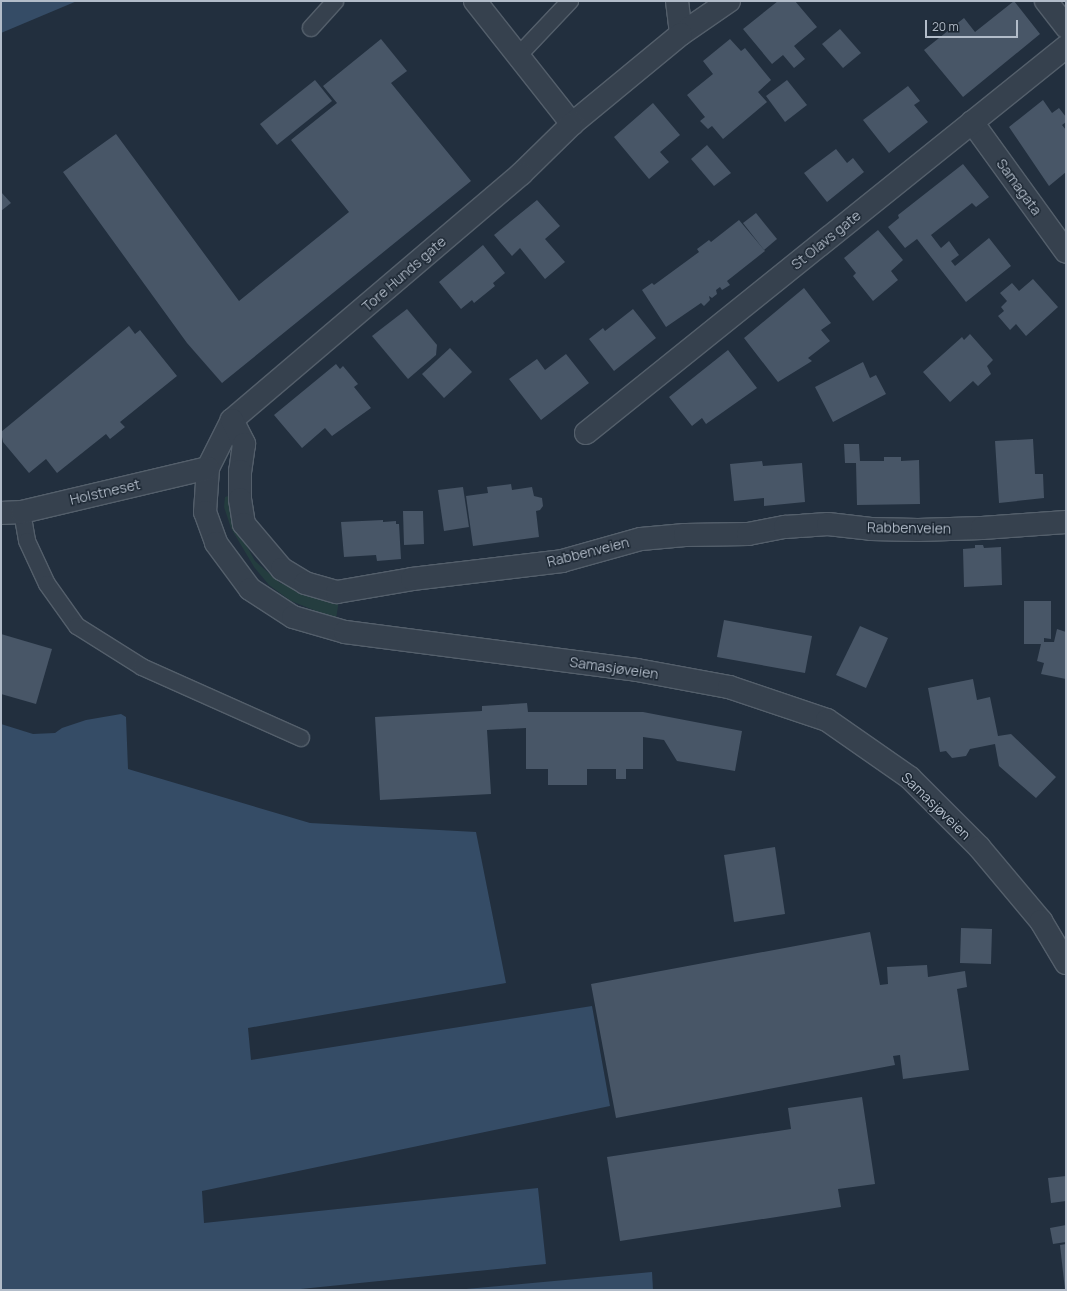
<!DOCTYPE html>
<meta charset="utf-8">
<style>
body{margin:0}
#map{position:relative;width:1067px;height:1291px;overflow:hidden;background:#222f3e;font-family:Manrope,sans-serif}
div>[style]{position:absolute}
.green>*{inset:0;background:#243d3f}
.water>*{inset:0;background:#354c66}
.building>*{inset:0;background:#485667}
.roads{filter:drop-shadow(1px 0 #545f6b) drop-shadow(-1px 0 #545f6b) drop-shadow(0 1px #545f6b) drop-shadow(0 -1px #545f6b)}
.lane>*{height:16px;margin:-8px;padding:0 8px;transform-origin:8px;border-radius:8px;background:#36414e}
.street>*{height:22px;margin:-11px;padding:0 11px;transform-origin:11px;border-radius:11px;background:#36414e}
span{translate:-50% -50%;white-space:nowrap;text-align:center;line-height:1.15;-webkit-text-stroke:3px #1b2632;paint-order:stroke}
.street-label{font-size:14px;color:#b2bcc9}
.frame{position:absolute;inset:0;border:2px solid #b2bcc9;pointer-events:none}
.scale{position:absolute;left:925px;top:20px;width:93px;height:18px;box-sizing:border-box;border:2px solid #b2bcc9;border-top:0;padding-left:5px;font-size:12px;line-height:14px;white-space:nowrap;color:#b2bcc9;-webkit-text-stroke:3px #1b2632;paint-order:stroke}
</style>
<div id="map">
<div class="green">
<i style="clip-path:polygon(228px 496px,238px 530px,255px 561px,280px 583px,322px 599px,339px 600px,336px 619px,291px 601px,269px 585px,254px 567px,231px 528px,224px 507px,225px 497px)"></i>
</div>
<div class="water">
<i style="clip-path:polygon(1px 1px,77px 1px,1px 33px)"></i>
<i style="clip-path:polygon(121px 714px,126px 717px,128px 769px,310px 823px,476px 832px,506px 983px,248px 1028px,251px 1060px,592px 1006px,610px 1106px,202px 1191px,204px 1223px,538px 1188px,546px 1264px,291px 1290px,1px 1290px,1px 724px,33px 734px,55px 733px,62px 728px,86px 720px)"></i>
<i style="clip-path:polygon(652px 1272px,653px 1290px,455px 1290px)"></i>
</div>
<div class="building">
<i style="clip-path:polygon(778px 1px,795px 1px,817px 27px,794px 46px,805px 59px,794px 68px,783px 55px,772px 64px,743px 29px)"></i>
<i style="clip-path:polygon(1014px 1px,1040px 34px,963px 97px,924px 50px,964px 18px,975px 32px)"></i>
<i style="clip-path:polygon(840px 29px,861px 53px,843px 68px,822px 44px)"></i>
<i style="clip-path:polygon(381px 39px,407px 71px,391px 83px,471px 181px,222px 383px,187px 343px,63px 172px,116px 134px,239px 301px,349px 212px,291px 140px,337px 103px,323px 86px)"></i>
<i style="clip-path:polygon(730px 39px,741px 51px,745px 48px,771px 80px,758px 92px,767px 102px,723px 139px,712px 126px,708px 129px,700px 121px,705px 117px,687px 95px,713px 74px,703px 61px)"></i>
<i style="clip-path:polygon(315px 80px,332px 101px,277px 145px,260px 124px)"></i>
<i style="clip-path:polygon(787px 80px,807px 105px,785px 122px,766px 96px)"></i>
<i style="clip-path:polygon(908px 86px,920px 101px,914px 105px,928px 122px,889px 153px,863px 120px)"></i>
<i style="clip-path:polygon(1043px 100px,1052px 113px,1059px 108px,1066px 117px,1066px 122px,1062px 125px,1066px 130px,1066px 172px,1049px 186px,1009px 127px)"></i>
<i style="clip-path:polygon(653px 103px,680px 135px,660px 152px,669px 162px,649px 179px,614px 137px)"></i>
<i style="clip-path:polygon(707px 145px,731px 173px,714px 186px,691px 159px)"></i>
<i style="clip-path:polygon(836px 149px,847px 163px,853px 158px,864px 172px,827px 202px,804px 173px)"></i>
<i style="clip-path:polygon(963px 164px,989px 197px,976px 207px,972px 203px,931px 235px,941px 248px,949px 241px,959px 255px,951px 261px,955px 266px,989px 238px,1011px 266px,966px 302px,917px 239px,905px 248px,888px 227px,899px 218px,898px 215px)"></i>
<i style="clip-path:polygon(1px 192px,11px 203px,1px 211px)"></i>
<i style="clip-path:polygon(537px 200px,560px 226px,545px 239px,565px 262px,545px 279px,520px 248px,512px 256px,494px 235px)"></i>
<i style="clip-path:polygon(756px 213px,777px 239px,764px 250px,743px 223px)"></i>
<i style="clip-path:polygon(739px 220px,765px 251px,727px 281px,730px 285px,722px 290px,720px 287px,716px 290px,717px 294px,712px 298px,709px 296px,710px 300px,704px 306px,701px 303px,666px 327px,642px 290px,652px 283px,654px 285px,699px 252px,697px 249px,709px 240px,711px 242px)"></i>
<i style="clip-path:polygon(878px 230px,903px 260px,891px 271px,898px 280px,873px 301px,853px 276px,856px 273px,844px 258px)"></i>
<i style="clip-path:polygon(483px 245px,505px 273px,493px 283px,495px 286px,474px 303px,472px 300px,461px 309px,439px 282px)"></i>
<i style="clip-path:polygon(1033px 279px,1058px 307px,1026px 336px,1016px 324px,1010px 330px,998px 316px,1004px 311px,1001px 307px,1007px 301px,1000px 293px,1012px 283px,1019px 291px)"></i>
<i style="clip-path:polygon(804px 288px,831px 323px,821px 330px,830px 341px,808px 358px,812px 361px,778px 382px,744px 338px)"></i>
<i style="clip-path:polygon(407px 309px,437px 345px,436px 355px,408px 379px,372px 336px)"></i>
<i style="clip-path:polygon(633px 309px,656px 338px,614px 371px,589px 339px,603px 328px,605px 331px)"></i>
<i style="clip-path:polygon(129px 326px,135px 334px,140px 330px,177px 376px,120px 422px,125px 427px,110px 439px,106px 434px,57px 473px,46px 459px,29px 473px,3px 442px,1px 432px)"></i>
<i style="clip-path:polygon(970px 334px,993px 360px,987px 366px,991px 374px,978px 386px,973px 381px,950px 402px,923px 372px,962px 337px,964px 340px)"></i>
<i style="clip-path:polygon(450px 348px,472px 372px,444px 398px,422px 374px)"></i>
<i style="clip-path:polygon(728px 350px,757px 388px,706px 424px,702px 418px,692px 426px,669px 397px)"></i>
<i style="clip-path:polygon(566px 354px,589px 383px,541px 420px,509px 379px,537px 359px,545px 370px)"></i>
<i style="clip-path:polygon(863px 362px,870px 378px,876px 375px,886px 394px,833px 422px,815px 387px)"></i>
<i style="clip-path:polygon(336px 364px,340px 369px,343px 366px,358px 384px,354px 387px,371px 408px,332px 436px,325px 428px,302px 448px,274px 415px)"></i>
<i style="clip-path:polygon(1033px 439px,1035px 474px,1043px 474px,1044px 498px,999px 503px,995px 441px)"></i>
<i style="clip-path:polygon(844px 444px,859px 444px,860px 461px,884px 461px,884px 457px,901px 457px,901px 461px,919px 460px,920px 504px,857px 505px,856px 463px,845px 463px)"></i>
<i style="clip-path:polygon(762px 461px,763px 466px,802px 463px,805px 502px,764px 506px,764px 498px,734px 501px,730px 464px)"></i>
<i style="clip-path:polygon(511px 484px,512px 490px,532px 487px,534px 496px,542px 498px,543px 506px,540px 510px,536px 511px,539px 537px,473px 546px,466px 496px,488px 493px,487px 487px)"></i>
<i style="clip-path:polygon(463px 487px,469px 527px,444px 531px,438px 490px)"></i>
<i style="clip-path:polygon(403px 511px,423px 511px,424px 544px,404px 545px)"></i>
<i style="clip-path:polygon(383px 520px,383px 522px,396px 521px,396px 524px,399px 524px,401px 559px,377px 561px,376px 555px,344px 557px,341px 522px)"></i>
<i style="clip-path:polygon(975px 545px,983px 545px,984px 548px,1001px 547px,1002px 585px,964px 587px,963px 549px,975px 548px)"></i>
<i style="clip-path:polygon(1024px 601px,1051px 601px,1051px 639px,1044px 638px,1044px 642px,1054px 642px,1057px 629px,1066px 632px,1066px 679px,1041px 674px,1044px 663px,1037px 661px,1041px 644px,1024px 644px)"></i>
<i style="clip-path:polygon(724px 620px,812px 636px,805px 673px,717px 657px)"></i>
<i style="clip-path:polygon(860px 626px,888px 638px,866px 688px,836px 675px)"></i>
<i style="clip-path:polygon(1px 634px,52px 649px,36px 704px,1px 694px)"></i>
<i style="clip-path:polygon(973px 679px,977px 700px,990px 697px,998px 736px,1011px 734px,1056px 777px,1036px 798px,999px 766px,995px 744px,970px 749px,966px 756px,952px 758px,946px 751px,940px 752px,928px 688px)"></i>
<i style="clip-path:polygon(527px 703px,528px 712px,643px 712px,742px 731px,735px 771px,677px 761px,664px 740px,643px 737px,643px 769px,626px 769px,626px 779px,616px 779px,616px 769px,587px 769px,587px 785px,548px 785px,548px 769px,526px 769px,526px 728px,487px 730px,491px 794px,380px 800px,375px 717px,482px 711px,482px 706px)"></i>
<i style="clip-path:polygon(775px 847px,785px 914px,734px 922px,724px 855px)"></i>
<i style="clip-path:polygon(961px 928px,992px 929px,991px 964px,960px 963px)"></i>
<i style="clip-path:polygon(870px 932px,880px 985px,888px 984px,887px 967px,927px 965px,928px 977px,965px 971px,967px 987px,957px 989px,969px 1070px,903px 1079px,900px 1055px,893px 1056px,895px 1065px,616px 1118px,591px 984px)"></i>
<i style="clip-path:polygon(862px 1097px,875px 1184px,838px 1189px,841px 1207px,620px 1241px,607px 1157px,791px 1129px,788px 1108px)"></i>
<i style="clip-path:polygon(1066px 1176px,1066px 1201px,1051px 1203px,1048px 1178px)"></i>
<i style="clip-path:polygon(1066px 1225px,1066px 1242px,1053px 1244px,1050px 1228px)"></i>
<i style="clip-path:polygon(1066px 1244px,1066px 1290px,1065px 1290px,1060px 1245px)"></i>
</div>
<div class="roads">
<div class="lane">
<i style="left:311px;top:28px;width:36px;rotate:-48deg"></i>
<i style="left:518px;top:56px;width:76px;rotate:-46.6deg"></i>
<i style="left:22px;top:512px;width:29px;rotate:80deg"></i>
<i style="left:27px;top:541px;width:47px;rotate:65.1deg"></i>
<i style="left:47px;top:584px;width:52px;rotate:54.5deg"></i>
<i style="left:77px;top:626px;width:77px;rotate:32.2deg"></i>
<i style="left:142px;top:667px;width:174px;rotate:24.1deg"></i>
</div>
<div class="street">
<i style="left:475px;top:1px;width:157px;rotate:51.7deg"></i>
<i style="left:677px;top:1px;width:33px;rotate:83deg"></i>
<i style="left:729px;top:1px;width:58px;rotate:145.5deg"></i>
<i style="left:681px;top:34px;width:141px;rotate:140.5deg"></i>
<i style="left:572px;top:124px;width:71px;rotate:135.6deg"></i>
<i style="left:521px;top:174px;width:380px;rotate:139.6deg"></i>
<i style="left:232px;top:420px;width:54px;rotate:116.6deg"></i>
<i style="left:208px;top:468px;width:44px;rotate:93.9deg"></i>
<i style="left:205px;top:512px;width:33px;rotate:70deg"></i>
<i style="left:216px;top:543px;width:57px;rotate:53.5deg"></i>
<i style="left:250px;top:589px;width:51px;rotate:33.1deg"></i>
<i style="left:293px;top:617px;width:54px;rotate:16.1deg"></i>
<i style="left:345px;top:632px;width:294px;rotate:7.4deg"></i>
<i style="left:637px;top:670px;width:94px;rotate:10.5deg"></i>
<i style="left:729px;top:687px;width:103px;rotate:18.6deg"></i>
<i style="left:827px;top:720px;width:101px;rotate:34.9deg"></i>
<i style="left:910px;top:778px;width:98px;rotate:45deg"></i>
<i style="left:979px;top:847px;width:97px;rotate:50deg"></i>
<i style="left:1041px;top:921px;width:49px;rotate:59.2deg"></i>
<i style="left:1046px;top:1px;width:33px;rotate:52deg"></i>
<i style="left:972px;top:122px;width:160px;rotate:54.1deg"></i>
<i style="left:232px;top:420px;width:27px;rotate:63deg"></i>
<i style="left:244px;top:444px;width:27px;rotate:98deg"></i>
<i style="left:240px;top:471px;width:28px;rotate:90deg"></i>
<i style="left:240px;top:499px;width:25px;rotate:81deg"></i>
<i style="left:244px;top:524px;width:59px;rotate:49.8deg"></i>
<i style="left:282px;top:569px;width:27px;rotate:31deg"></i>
<i style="left:305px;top:583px;width:33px;rotate:16deg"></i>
<i style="left:337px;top:592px;width:76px;rotate:-9.8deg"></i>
<i style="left:412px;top:579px;width:151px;rotate:-6.8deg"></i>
<i style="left:562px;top:561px;width:82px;rotate:-15.6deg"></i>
<i style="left:641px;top:539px;width:44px;rotate:-5.2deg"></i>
<i style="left:685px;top:535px;width:63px;rotate:-0.9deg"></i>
<i style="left:748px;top:534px;width:38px;rotate:-11deg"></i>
<i style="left:785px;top:527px;width:43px;rotate:-4deg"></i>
<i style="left:828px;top:524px;width:43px;rotate:6.6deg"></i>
<i style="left:871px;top:529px;width:47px;rotate:1.2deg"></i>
<i style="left:918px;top:530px;width:64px;rotate:-1.8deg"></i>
<i style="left:982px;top:528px;width:84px;rotate:-4.1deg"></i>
<i style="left:586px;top:433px;width:616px;rotate:-38.81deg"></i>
<i style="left:1px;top:513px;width:21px;rotate:-3deg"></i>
<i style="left:22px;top:512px;width:191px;rotate:-13.3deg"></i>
</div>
</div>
<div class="street-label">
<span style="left:1019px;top:187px;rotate:54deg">Samagata</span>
<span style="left:826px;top:240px;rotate:-39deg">St Olavs gate</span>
<span style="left:404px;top:274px;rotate:-41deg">Tore Hunds gate</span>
<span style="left:105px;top:492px;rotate:-13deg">Holstneset</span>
<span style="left:909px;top:528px;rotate:1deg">Rabbenveien</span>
<span style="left:588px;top:552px;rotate:-14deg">Rabbenveien</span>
<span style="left:614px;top:668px;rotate:8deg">Samasjøveien</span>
<span style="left:936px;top:806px;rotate:44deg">Samasjøveien</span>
</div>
<div class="frame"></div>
<div class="scale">20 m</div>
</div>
